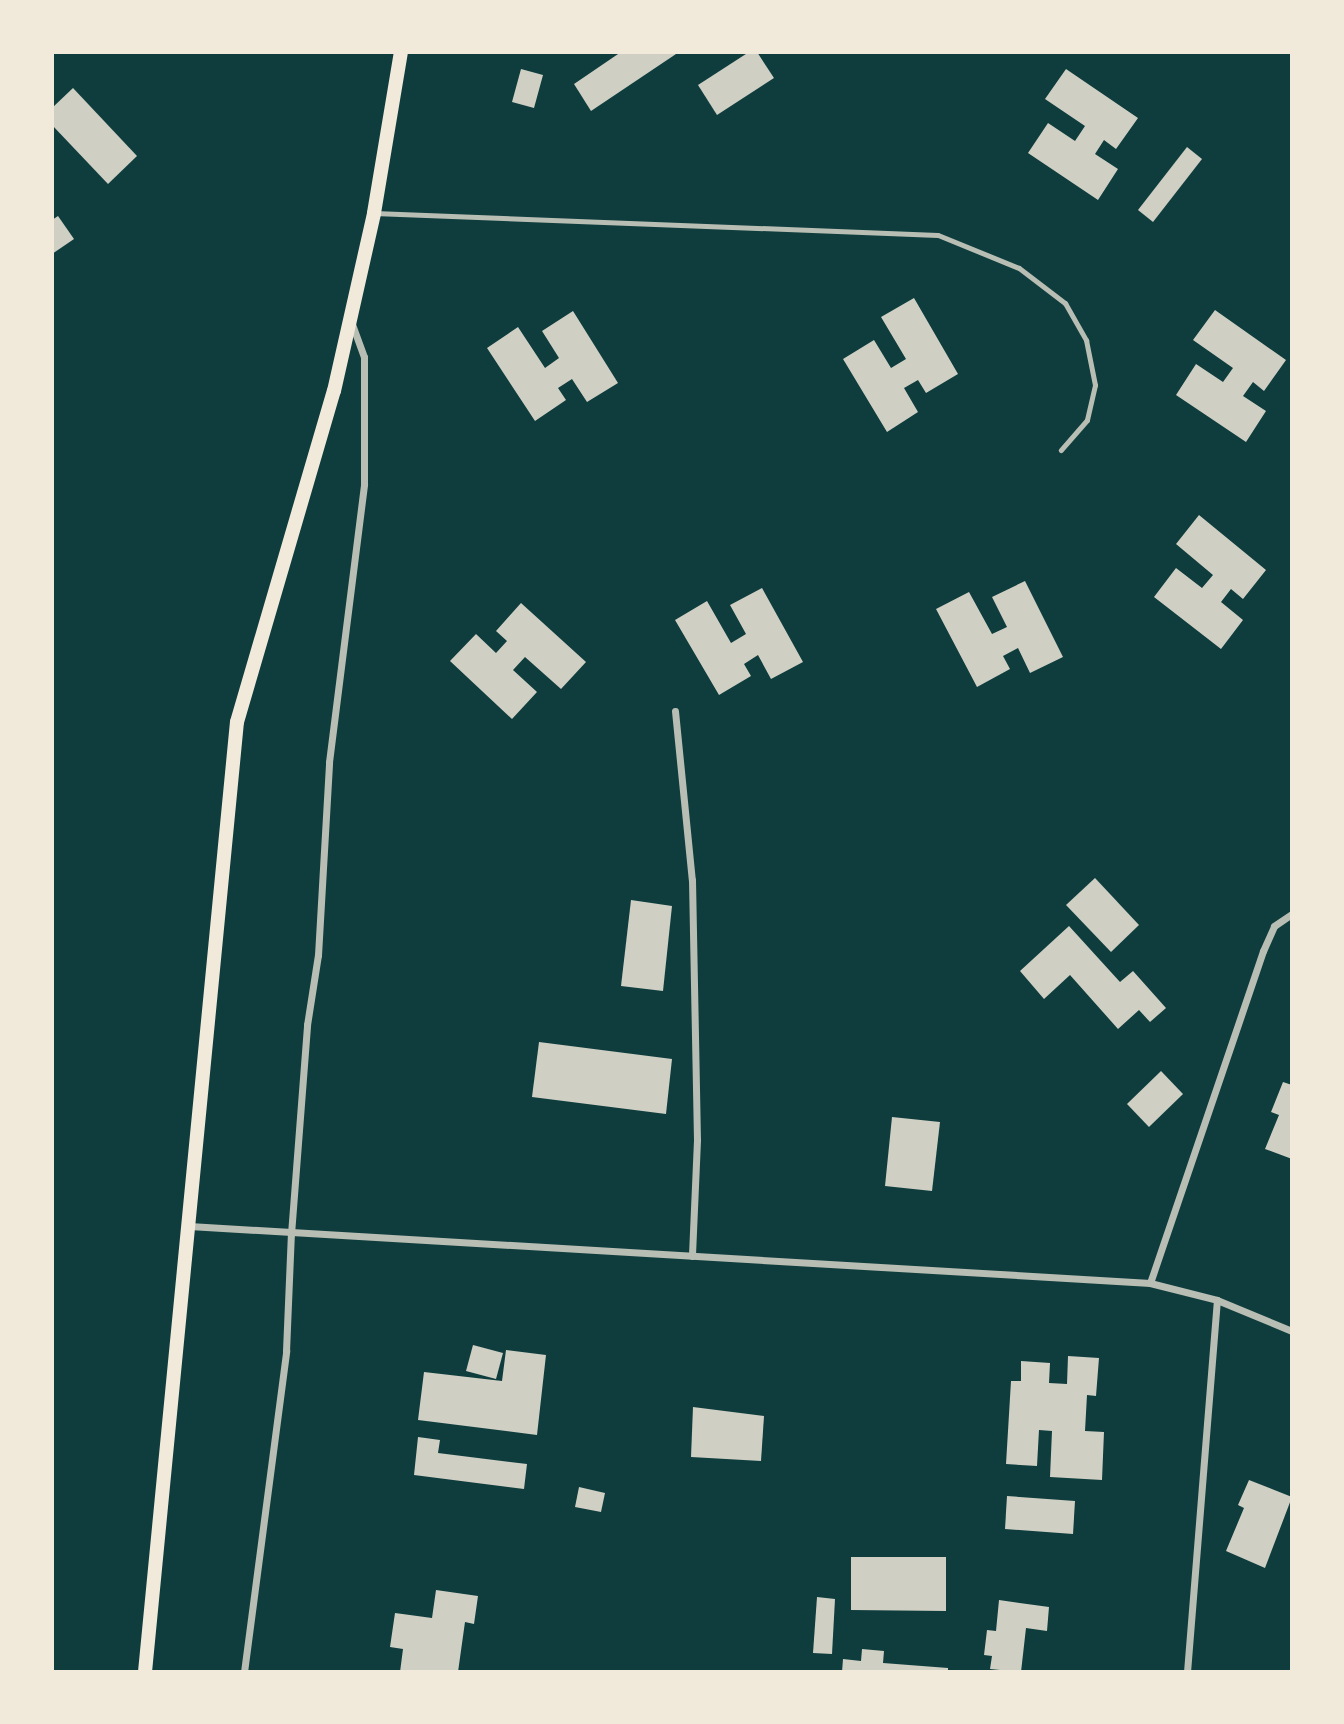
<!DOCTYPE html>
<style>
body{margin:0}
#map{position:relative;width:1344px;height:1724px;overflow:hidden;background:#0f3d3e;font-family:Manrope,sans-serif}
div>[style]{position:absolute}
.building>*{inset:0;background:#cfcfc3}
.service>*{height:5px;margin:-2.5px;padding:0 2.5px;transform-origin:2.5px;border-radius:2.5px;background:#b8beb3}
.minor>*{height:7px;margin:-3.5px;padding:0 3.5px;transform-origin:3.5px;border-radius:3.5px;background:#b8beb3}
.secondary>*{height:14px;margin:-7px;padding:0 7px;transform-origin:7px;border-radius:7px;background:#f1e9da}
span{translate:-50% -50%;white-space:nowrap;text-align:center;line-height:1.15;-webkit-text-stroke:7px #f1e9da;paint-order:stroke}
.frame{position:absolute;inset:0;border:54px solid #f1e9da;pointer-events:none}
</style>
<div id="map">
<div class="building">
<i style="clip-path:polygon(621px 52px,679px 52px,591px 111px,574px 84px)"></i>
<i style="clip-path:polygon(749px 52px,757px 52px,774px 78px,717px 115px,698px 85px)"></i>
<i style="clip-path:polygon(521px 69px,543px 75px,534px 108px,512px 102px)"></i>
<i style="clip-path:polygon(1066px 69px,1138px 118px,1116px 149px,1104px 140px,1095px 154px,1118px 169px,1098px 200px,1028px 153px,1048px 123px,1075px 141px,1085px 126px,1045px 99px)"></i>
<i style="clip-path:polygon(73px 88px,137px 156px,108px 184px,52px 125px,52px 108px)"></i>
<i style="clip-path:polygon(1187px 147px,1202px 159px,1153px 222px,1138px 210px)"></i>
<i style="clip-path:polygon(58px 216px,74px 239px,52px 254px,52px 220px)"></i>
<i style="clip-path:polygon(914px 298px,958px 374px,926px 393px,918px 380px,904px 388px,918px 412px,887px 432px,843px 359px,874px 340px,891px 368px,906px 359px,881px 317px)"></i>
<i style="clip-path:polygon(1215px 310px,1286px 360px,1264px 391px,1253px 382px,1243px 396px,1266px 411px,1246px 442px,1176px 395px,1196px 364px,1223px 382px,1233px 368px,1193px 340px)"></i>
<i style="clip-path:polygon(573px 311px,618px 383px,587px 402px,572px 379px,558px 388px,566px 400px,535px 421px,487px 348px,518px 327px,545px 368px,559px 358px,542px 331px)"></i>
<i style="clip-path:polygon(1199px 515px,1266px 570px,1243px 599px,1231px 589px,1221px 602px,1243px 620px,1221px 649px,1154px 597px,1176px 568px,1202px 588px,1213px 575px,1176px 544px)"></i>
<i style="clip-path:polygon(1025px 581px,1063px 657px,1030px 673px,1018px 648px,1003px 656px,1010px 669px,977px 687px,936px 609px,969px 592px,992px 634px,1007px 627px,992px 597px)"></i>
<i style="clip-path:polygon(762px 588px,803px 662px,771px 679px,758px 655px,744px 664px,751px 676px,719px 695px,675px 620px,707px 601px,731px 643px,746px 634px,730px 605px)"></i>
<i style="clip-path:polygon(521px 603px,586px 662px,561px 689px,525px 657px,513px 670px,537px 692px,512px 719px,450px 661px,476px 634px,496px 653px,507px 641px,496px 631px)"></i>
<i style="clip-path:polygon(1095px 878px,1139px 925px,1111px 952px,1066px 905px)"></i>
<i style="clip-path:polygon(631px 900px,672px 906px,663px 991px,621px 986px)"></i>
<i style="clip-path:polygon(1069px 926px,1120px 982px,1133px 971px,1166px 1008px,1150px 1022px,1139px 1010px,1118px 1029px,1070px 975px,1044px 999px,1020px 971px)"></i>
<i style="clip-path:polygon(539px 1042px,672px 1059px,666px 1114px,532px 1097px)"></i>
<i style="clip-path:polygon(1161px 1071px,1183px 1094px,1149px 1127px,1127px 1104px)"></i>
<i style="clip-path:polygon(1283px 1082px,1292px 1085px,1292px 1159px,1265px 1149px,1279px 1115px,1271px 1112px)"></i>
<i style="clip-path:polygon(892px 1117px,940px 1122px,932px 1191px,885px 1186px)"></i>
<i style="clip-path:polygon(473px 1345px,503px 1353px,496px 1379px,466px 1371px)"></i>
<i style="clip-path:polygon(506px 1350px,546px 1355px,537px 1435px,418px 1420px,424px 1372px,502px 1381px)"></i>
<i style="clip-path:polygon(1068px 1356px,1099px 1358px,1096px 1396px,1087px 1395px,1085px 1431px,1104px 1432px,1102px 1480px,1050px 1477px,1052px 1431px,1039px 1430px,1037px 1466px,1006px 1464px,1011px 1381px,1021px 1381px,1021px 1361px,1050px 1363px,1049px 1383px,1067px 1384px)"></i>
<i style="clip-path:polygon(693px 1407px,764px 1416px,761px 1461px,691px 1457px)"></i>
<i style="clip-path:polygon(418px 1437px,440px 1440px,438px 1453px,527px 1464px,524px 1489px,414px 1475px)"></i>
<i style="clip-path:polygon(1249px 1480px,1292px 1497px,1265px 1568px,1226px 1551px,1244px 1508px,1238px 1505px)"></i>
<i style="clip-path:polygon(579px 1487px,605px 1493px,601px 1512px,575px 1507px)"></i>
<i style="clip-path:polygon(1007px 1496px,1075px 1501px,1073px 1534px,1005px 1529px)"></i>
<i style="clip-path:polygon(851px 1557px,946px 1557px,946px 1611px,851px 1610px)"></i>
<i style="clip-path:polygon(436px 1590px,478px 1596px,474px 1624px,465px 1622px,458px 1672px,400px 1672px,403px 1649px,390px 1647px,395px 1613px,432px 1618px)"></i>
<i style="clip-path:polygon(817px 1597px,835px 1599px,832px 1654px,813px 1653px)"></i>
<i style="clip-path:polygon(999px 1600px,1049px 1607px,1047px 1631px,1026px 1628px,1021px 1672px,990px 1669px,992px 1656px,984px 1655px,987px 1630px,996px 1631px)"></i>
<i style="clip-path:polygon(862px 1649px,884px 1651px,883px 1663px,948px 1668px,948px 1672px,842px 1672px,843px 1659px,861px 1661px)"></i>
</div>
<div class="service">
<i style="left:374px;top:213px;width:564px;rotate:2.23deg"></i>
<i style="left:938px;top:235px;width:87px;rotate:22.2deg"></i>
<i style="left:1019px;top:268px;width:58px;rotate:37.3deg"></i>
<i style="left:1065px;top:303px;width:43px;rotate:60.4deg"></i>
<i style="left:1086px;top:340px;width:46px;rotate:78.7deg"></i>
<i style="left:1095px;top:385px;width:36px;rotate:103deg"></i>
<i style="left:1087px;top:420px;width:40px;rotate:131deg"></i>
</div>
<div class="minor">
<i style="left:675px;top:711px;width:170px;rotate:84.3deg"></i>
<i style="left:692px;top:880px;width:260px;rotate:88.9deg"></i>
<i style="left:697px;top:1140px;width:116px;rotate:92.5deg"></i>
<i style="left:189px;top:1226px;width:963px;rotate:3.39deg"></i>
<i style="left:1150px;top:1283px;width:69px;rotate:14.2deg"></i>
<i style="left:1217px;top:1300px;width:81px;rotate:22.5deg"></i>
<i style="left:1150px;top:1283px;width:351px;rotate:-71.2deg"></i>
<i style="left:1263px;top:951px;width:27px;rotate:-66deg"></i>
<i style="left:1274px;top:926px;width:22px;rotate:-34deg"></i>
<i style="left:244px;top:1672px;width:324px;rotate:-82.5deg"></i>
<i style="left:286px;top:1351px;width:117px;rotate:-87.6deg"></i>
<i style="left:291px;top:1234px;width:210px;rotate:-85.6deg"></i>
<i style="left:307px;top:1025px;width:71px;rotate:-81.1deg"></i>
<i style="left:318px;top:955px;width:193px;rotate:-86.7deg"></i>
<i style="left:329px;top:762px;width:280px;rotate:-82.8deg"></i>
<i style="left:364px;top:484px;width:127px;rotate:-90deg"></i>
<i style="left:364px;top:357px;width:35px;rotate:-110deg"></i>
<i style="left:1187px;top:1672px;width:373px;rotate:-85.4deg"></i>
</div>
<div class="secondary">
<i style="left:145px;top:1672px;width:954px;rotate:-84.47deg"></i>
<i style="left:237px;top:722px;width:345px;rotate:-73.7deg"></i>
<i style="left:334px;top:391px;width:182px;rotate:-77.3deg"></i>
<i style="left:374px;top:213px;width:163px;rotate:-80.5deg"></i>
</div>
<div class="frame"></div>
</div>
